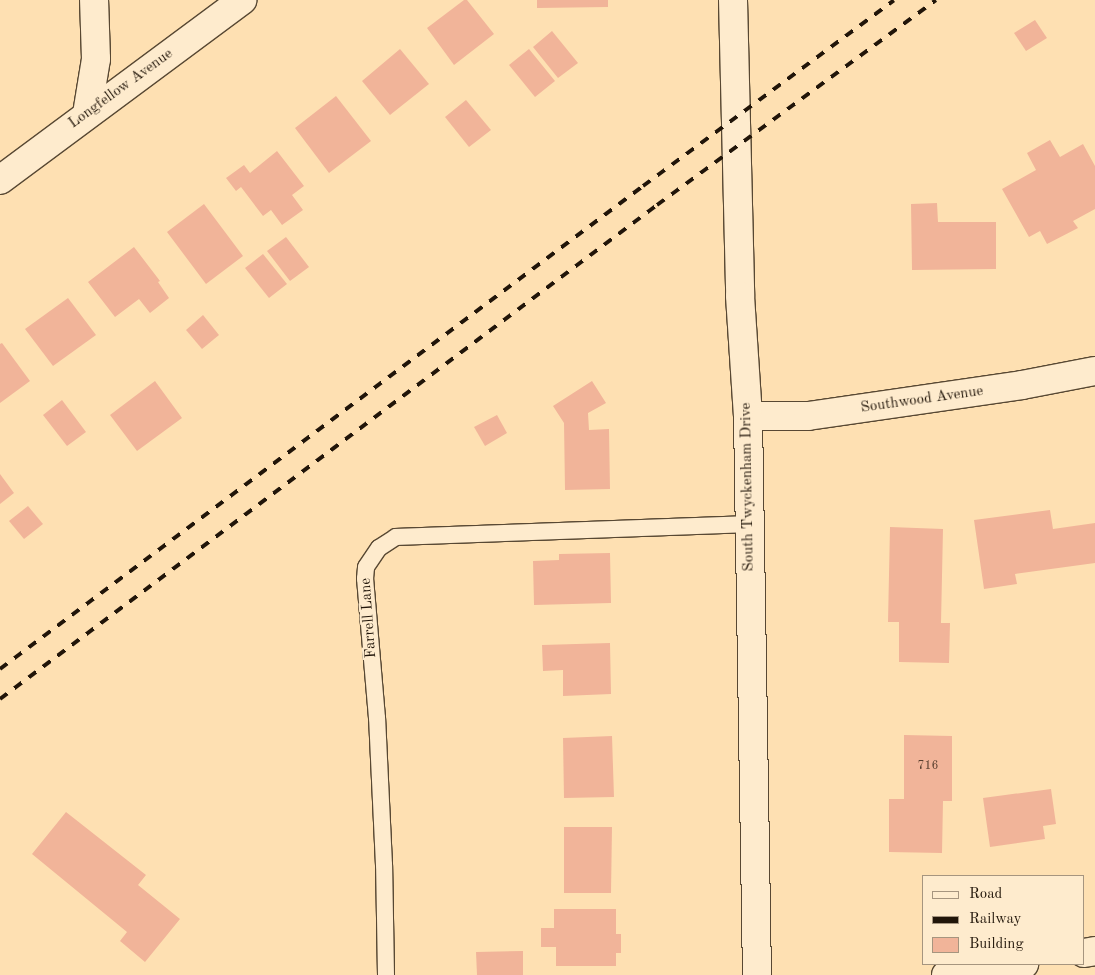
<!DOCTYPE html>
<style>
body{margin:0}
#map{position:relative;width:1095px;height:975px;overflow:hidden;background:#fee0b2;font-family:"Old Standard TT",serif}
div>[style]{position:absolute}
.building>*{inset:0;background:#f1b499}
.roads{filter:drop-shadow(1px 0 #584833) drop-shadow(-1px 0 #584833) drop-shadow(0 1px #584833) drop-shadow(0 -1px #584833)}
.lane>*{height:16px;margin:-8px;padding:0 8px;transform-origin:8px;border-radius:8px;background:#feebcd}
.street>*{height:28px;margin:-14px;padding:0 14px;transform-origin:14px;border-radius:14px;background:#feebcd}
.secondary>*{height:28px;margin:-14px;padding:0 14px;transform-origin:14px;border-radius:14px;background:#feebcd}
.rail>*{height:4px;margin-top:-2px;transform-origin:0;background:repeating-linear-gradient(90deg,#211509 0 9px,transparent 0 18px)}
span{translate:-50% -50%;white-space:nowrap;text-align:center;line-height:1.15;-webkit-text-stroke:4px #feebcd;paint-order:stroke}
.number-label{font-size:12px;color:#553d2d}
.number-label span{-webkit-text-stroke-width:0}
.street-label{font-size:15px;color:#211509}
.legend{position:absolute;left:922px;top:875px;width:162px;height:90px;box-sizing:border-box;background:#feebcd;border:1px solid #a6957f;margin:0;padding:6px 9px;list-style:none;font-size:15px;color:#211509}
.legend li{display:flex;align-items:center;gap:10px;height:25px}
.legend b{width:25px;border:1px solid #a6957f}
</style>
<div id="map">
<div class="building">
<i style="clip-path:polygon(464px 0,467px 0,494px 34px,454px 65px,427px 28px)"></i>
<i style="clip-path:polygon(537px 0,608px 0,608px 7px,537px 8px)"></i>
<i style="clip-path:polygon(1035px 20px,1047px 38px,1026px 51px,1014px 33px)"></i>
<i style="clip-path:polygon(552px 31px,578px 63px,558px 78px,533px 47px)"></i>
<i style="clip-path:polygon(400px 49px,429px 84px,390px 115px,362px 81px)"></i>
<i style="clip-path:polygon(529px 49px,555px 81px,535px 97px,509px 65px)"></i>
<i style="clip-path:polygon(336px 96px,371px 141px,329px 173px,295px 128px)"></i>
<i style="clip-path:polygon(466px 100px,491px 130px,469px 147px,445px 117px)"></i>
<i style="clip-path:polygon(1050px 140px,1060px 157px,1083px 144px,1095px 166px,1095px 209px,1073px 221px,1078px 228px,1047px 244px,1040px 231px,1029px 237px,1002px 189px,1036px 170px,1027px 153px)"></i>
<i style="clip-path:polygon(277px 151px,304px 186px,292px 195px,303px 210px,282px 225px,271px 210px,263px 216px,241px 187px,236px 191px,226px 178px,244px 165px,250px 173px)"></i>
<i style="clip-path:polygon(937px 203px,938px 222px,996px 222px,996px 269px,912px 270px,911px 204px)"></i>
<i style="clip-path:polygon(204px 204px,243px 256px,206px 284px,167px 232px)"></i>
<i style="clip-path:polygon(286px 237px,309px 267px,290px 281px,267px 251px)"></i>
<i style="clip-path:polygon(134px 247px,160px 281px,158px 282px,169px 298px,150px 313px,139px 299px,115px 317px,88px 282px)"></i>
<i style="clip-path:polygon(263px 254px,287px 284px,269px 298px,245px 268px)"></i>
<i style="clip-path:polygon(68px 298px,96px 335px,53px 366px,25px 329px)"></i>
<i style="clip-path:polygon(203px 315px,219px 335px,202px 349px,186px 330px)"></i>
<i style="clip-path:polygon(2px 343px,30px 381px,0 403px,0 344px)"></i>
<i style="clip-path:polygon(155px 381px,182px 418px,137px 451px,110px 415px)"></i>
<i style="clip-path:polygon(592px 381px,606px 403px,588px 413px,589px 430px,609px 429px,610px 489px,565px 490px,564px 423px,553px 406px)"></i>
<i style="clip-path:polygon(62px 400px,86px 432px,67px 446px,43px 415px)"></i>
<i style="clip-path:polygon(497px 415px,507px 433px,485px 446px,474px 427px)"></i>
<i style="clip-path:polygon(0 474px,14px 493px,0 504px)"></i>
<i style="clip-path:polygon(28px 506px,43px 524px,24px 539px,9px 521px)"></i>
<i style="clip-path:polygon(1050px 510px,1053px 529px,1095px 523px,1095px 563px,1015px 574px,1017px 584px,984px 589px,974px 520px)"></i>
<i style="clip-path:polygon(890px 527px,943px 529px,941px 623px,950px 623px,949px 663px,899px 662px,899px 622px,888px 622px)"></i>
<i style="clip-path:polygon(610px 553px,611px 603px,534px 605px,533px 561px,559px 560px,559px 554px)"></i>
<i style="clip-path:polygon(610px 643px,611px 694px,563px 696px,563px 670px,543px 671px,542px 645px)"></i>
<i style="clip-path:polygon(904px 735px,952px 736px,952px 801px,943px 801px,942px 853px,889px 852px,889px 799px,904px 799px)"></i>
<i style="clip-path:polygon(612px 736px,614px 797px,564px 798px,563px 738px)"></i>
<i style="clip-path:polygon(1051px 789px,1056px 824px,1043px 826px,1045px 839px,990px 847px,983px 798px)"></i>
<i style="clip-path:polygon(66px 812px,146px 875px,138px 885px,180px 919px,145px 962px,120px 941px,127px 932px,32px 854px)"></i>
<i style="clip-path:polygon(564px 827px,612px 827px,611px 893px,564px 893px)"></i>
<i style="clip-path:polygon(554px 909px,616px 909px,616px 934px,621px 934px,621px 953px,616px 953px,616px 966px,556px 966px,556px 947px,541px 947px,541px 928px,554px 928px)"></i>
<i style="clip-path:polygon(523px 951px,523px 975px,477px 975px,476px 952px)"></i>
</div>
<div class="roads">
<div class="lane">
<i style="left:386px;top:975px;width:110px;rotate:-91deg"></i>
<i style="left:384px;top:865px;width:147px;rotate:-92.7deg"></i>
<i style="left:377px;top:718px;width:140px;rotate:-94.9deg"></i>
<i style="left:365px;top:579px;width:12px;rotate:-85deg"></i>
<i style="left:366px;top:567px;width:23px;rotate:-56deg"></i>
<i style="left:379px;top:548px;width:20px;rotate:-33deg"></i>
<i style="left:396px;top:537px;width:354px;rotate:-2.1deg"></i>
</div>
<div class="street">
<i style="left:748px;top:416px;width:60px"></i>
<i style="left:808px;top:416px;width:216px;rotate:-8.2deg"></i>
<i style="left:1022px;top:385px;width:74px;rotate:-10.9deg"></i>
<i style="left:1084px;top:953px;width:11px;rotate:-10deg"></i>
<i style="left:946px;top:975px;width:79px;rotate:-8deg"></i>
</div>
<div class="secondary">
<i style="left:733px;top:0;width:296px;rotate:88.6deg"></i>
<i style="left:740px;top:296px;width:120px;rotate:86.2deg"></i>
<i style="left:748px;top:416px;width:559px;rotate:89.08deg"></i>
<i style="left:87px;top:114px;width:56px;rotate:-80.7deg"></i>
<i style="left:96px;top:59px;width:59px;rotate:-91.9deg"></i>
<i style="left:0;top:180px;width:302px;rotate:-36.6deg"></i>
</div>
</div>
<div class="rail">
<i style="left:0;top:669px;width:804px;rotate:-36.91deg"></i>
<i style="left:643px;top:186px;width:312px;rotate:-36.5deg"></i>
<i style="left:0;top:699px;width:822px;rotate:-36.94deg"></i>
<i style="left:657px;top:205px;width:346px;rotate:-36.3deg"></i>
</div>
<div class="number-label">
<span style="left:928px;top:767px">716</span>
</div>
<div class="street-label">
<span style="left:121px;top:89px;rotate:-36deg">Longfellow Avenue</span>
<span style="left:922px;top:400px;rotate:-8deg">Southwood Avenue</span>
<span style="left:748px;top:487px;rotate:-91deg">South Twyckenham Drive</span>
<span style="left:369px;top:618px;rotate:-94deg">Farrell Lane</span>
</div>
<ul class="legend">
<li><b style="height:6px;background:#feebcd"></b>Road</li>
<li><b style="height:6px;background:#211509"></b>Railway</li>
<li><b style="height:14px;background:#f1b499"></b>Building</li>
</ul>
</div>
